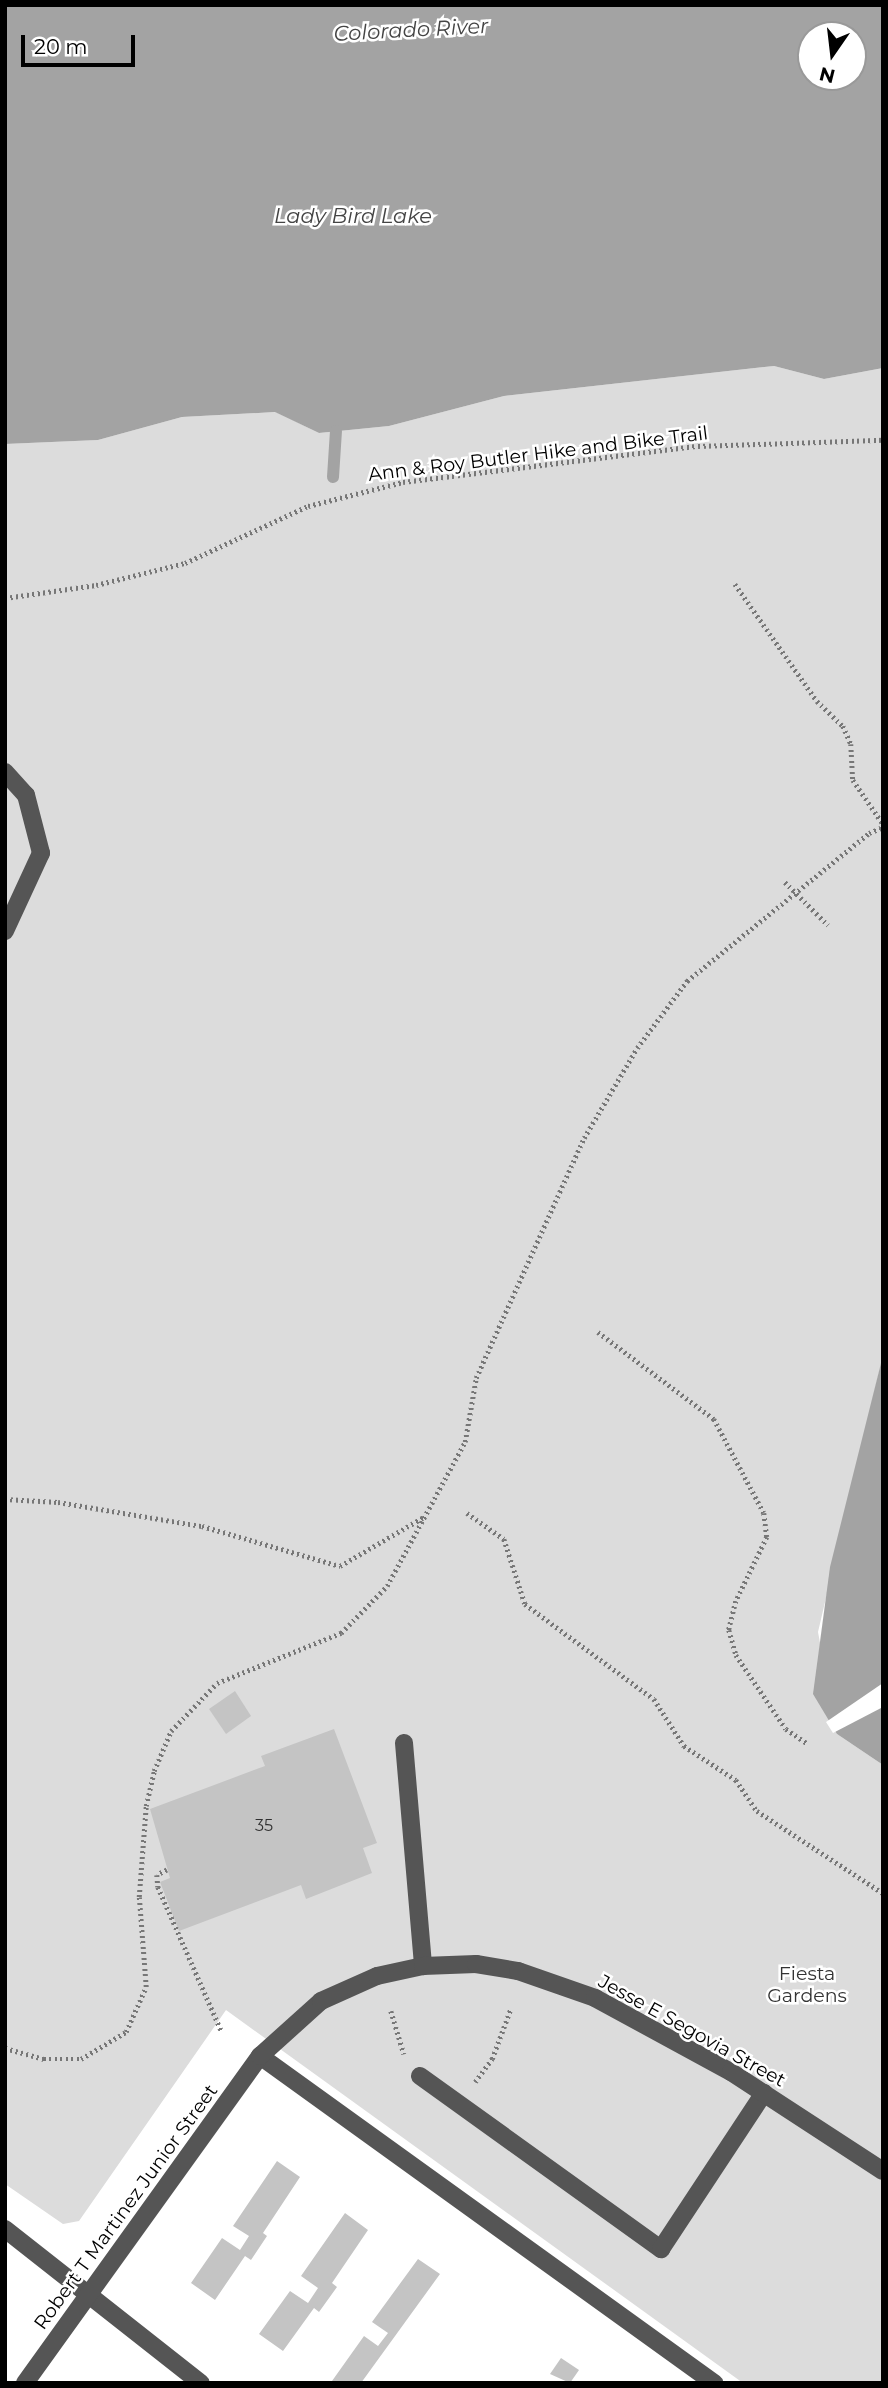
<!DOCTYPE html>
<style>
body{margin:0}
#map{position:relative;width:888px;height:2388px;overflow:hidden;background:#fff;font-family:Montserrat,sans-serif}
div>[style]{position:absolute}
.green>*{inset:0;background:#dcdcdc}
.water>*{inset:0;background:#a3a3a3}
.pier>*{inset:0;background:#fff}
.stream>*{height:12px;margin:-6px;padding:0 6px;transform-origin:6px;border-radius:6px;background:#a3a3a3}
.building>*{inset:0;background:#c4c4c4}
.path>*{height:4.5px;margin-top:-2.25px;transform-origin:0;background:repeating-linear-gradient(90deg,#777 0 2px,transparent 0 5.5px)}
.minor>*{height:18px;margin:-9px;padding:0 9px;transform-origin:9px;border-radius:9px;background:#555}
span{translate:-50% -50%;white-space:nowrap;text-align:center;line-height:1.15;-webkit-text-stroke:5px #fff;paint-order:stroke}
.number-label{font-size:16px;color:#313131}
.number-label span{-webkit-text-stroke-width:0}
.street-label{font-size:19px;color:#000}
.park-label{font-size:19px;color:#333}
.water-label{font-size:21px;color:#444;font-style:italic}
.frame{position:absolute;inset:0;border:7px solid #000;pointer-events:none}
.north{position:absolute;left:797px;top:21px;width:70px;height:70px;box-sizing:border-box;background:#fff;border:2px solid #999;border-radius:50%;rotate:194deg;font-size:19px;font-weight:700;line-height:28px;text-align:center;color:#000}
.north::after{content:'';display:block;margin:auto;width:24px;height:32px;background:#000;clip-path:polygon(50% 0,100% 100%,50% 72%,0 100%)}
.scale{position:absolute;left:21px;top:35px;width:114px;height:32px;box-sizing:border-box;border:4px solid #000;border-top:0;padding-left:9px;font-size:21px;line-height:24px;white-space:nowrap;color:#000;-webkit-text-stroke:5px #fff;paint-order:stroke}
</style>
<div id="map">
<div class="green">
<i style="clip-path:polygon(774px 366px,824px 379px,883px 368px,883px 1355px,818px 1632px,837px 1734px,883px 1765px,883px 2383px,743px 2383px,226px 2010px,79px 2221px,63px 2224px,5px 2184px,5px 444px,98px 440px,182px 417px,276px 412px,319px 433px,389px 426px,504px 396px)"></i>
</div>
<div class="water">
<i style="clip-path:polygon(evenodd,5px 5px,883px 5px,883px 368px,824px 379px,774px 366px,504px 396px,389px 426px,319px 433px,275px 412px,182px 417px,98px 440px,5px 444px,5px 5px,811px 35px,853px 35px,853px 77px,811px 77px,811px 35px)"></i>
<i style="clip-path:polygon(883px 1355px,883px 1765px,837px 1734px,813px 1694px,830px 1567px)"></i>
</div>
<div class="pier">
<i style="clip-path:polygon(883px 1683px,883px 1707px,833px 1733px,826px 1722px)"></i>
</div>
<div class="stream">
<i style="left:333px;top:477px;width:46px;rotate:-86.3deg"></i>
</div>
<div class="building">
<i style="clip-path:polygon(235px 1691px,251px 1716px,226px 1734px,209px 1709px)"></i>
<i style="clip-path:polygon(334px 1729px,377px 1843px,363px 1848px,372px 1873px,306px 1899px,301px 1885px,179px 1931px,160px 1882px,170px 1878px,150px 1809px,265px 1766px,261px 1756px)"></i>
<i style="clip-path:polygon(277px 2161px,300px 2177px,263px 2233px,267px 2236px,251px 2260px,245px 2256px,215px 2300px,191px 2283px,222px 2238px,240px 2250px,249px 2236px,233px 2226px)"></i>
<i style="clip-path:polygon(345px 2213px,368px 2230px,332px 2283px,337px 2287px,319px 2312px,314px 2308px,283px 2351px,259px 2334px,290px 2291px,308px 2303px,318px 2288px,301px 2276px)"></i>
<i style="clip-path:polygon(418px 2259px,440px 2274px,361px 2383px,335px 2383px,332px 2381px,364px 2336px,378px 2346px,388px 2333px,372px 2322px)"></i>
<i style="clip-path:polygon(561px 2358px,579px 2370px,570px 2383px,550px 2374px)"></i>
</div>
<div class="path">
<i style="left:735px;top:584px;width:143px;rotate:55deg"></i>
<i style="left:817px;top:701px;width:36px;rotate:44deg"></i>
<i style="left:843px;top:726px;width:20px;rotate:66deg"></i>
<i style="left:851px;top:744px;width:36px;rotate:87deg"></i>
<i style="left:853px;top:780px;width:53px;rotate:55.7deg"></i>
<i style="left:5px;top:598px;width:92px;rotate:-8.1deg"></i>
<i style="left:96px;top:585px;width:92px;rotate:-13.9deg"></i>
<i style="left:185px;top:563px;width:136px;rotate:-24.9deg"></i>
<i style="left:308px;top:506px;width:98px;rotate:-14.2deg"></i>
<i style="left:403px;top:482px;width:297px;rotate:-7deg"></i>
<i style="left:698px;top:446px;width:185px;rotate:-1.9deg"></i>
<i style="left:785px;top:882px;width:61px;rotate:45deg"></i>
<i style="left:598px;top:1332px;width:145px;rotate:36.9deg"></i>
<i style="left:714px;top:1419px;width:106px;rotate:62deg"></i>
<i style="left:764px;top:1513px;width:24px;rotate:83deg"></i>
<i style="left:767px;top:1537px;width:71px;rotate:115.8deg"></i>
<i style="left:736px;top:1601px;width:30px;rotate:104deg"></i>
<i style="left:729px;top:1630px;width:26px;rotate:74deg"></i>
<i style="left:736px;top:1655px;width:89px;rotate:56deg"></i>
<i style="left:786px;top:1729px;width:27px;rotate:34deg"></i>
<i style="left:5px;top:1499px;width:53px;rotate:3.2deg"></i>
<i style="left:58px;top:1502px;width:146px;rotate:9.5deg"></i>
<i style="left:202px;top:1526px;width:144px;rotate:16.2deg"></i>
<i style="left:340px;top:1566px;width:97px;rotate:-30.3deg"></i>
<i style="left:467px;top:1513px;width:45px;rotate:35.1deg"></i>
<i style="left:504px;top:1539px;width:68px;rotate:72.1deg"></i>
<i style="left:525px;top:1604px;width:160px;rotate:36.4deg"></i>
<i style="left:654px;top:1699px;width:56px;rotate:57.4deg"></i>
<i style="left:684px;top:1746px;width:62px;rotate:33.2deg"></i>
<i style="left:736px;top:1780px;width:37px;rotate:56deg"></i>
<i style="left:757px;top:1811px;width:150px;rotate:33.1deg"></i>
<i style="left:167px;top:1870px;width:11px;rotate:153deg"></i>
<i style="left:157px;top:1875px;width:12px;rotate:85deg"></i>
<i style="left:158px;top:1887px;width:158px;rotate:66.2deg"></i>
<i style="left:391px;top:2011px;width:45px;rotate:73.2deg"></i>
<i style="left:5px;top:2048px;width:41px;rotate:15.8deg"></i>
<i style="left:44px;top:2059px;width:37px"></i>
<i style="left:81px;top:2059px;width:52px;rotate:-31deg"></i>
<i style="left:126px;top:2032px;width:49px;rotate:-66deg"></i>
<i style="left:146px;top:1987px;width:90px;rotate:-94.4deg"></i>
<i style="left:139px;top:1897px;width:91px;rotate:-85.6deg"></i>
<i style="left:146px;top:1806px;width:36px;rotate:-77deg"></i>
<i style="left:154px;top:1771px;width:43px;rotate:-67deg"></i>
<i style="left:171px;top:1731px;width:66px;rotate:-46.2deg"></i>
<i style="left:217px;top:1683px;width:134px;rotate:-22deg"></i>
<i style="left:341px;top:1633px;width:66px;rotate:-45.6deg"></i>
<i style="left:387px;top:1586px;width:164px;rotate:-61.6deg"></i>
<i style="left:465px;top:1442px;width:65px;rotate:-80.2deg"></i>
<i style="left:476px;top:1378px;width:263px;rotate:-65.8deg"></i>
<i style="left:584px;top:1138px;width:104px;rotate:-59.5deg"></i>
<i style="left:637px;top:1048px;width:84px;rotate:-53.3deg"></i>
<i style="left:687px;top:981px;width:235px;rotate:-39.1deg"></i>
<i style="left:869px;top:833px;width:15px;rotate:-23deg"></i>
<i style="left:475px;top:2082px;width:29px;rotate:-54deg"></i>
<i style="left:492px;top:2059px;width:54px;rotate:-69.6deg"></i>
</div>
<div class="minor">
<i style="left:5px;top:772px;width:31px;rotate:48deg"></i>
<i style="left:26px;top:795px;width:60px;rotate:75.5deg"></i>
<i style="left:41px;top:853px;width:86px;rotate:114.8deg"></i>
<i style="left:404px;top:1743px;width:224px;rotate:85.1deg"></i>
<i style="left:260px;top:2056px;width:560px;rotate:35.76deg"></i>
<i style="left:420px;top:2076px;width:297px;rotate:35.7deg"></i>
<i style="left:661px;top:2249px;width:187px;rotate:-56.6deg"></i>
<i style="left:5px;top:2229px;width:249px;rotate:38.2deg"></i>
<i style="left:25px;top:2383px;width:403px;rotate:-54.3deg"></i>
<i style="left:260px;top:2056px;width:82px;rotate:-42deg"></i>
<i style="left:321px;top:2001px;width:61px;rotate:-24.1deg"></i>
<i style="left:377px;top:1976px;width:47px;rotate:-12.3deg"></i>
<i style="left:423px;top:1966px;width:53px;rotate:-2.2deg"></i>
<i style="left:476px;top:1964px;width:43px;rotate:9.5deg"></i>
<i style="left:518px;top:1971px;width:82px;rotate:19.3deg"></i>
<i style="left:595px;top:1998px;width:155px;rotate:28.6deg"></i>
<i style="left:731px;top:2072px;width:181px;rotate:33.1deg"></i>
</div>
<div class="number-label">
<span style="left:264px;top:1826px">35</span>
</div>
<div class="street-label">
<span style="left:538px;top:454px;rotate:-7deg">Ann &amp; Roy Butler Hike and Bike Trail</span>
<span style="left:692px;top:2031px;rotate:29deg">Jesse E Segovia Street</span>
<span style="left:126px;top:2207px;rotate:-54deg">Robert T Martinez Junior Street</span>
</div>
<div class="park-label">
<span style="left:807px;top:1985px">Fiesta<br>Gardens</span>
</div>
<div class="water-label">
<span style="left:411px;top:30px;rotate:-3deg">Colorado River</span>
<span style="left:353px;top:216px">Lady Bird Lake</span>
</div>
<div class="frame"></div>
<div class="north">N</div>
<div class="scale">20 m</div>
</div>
